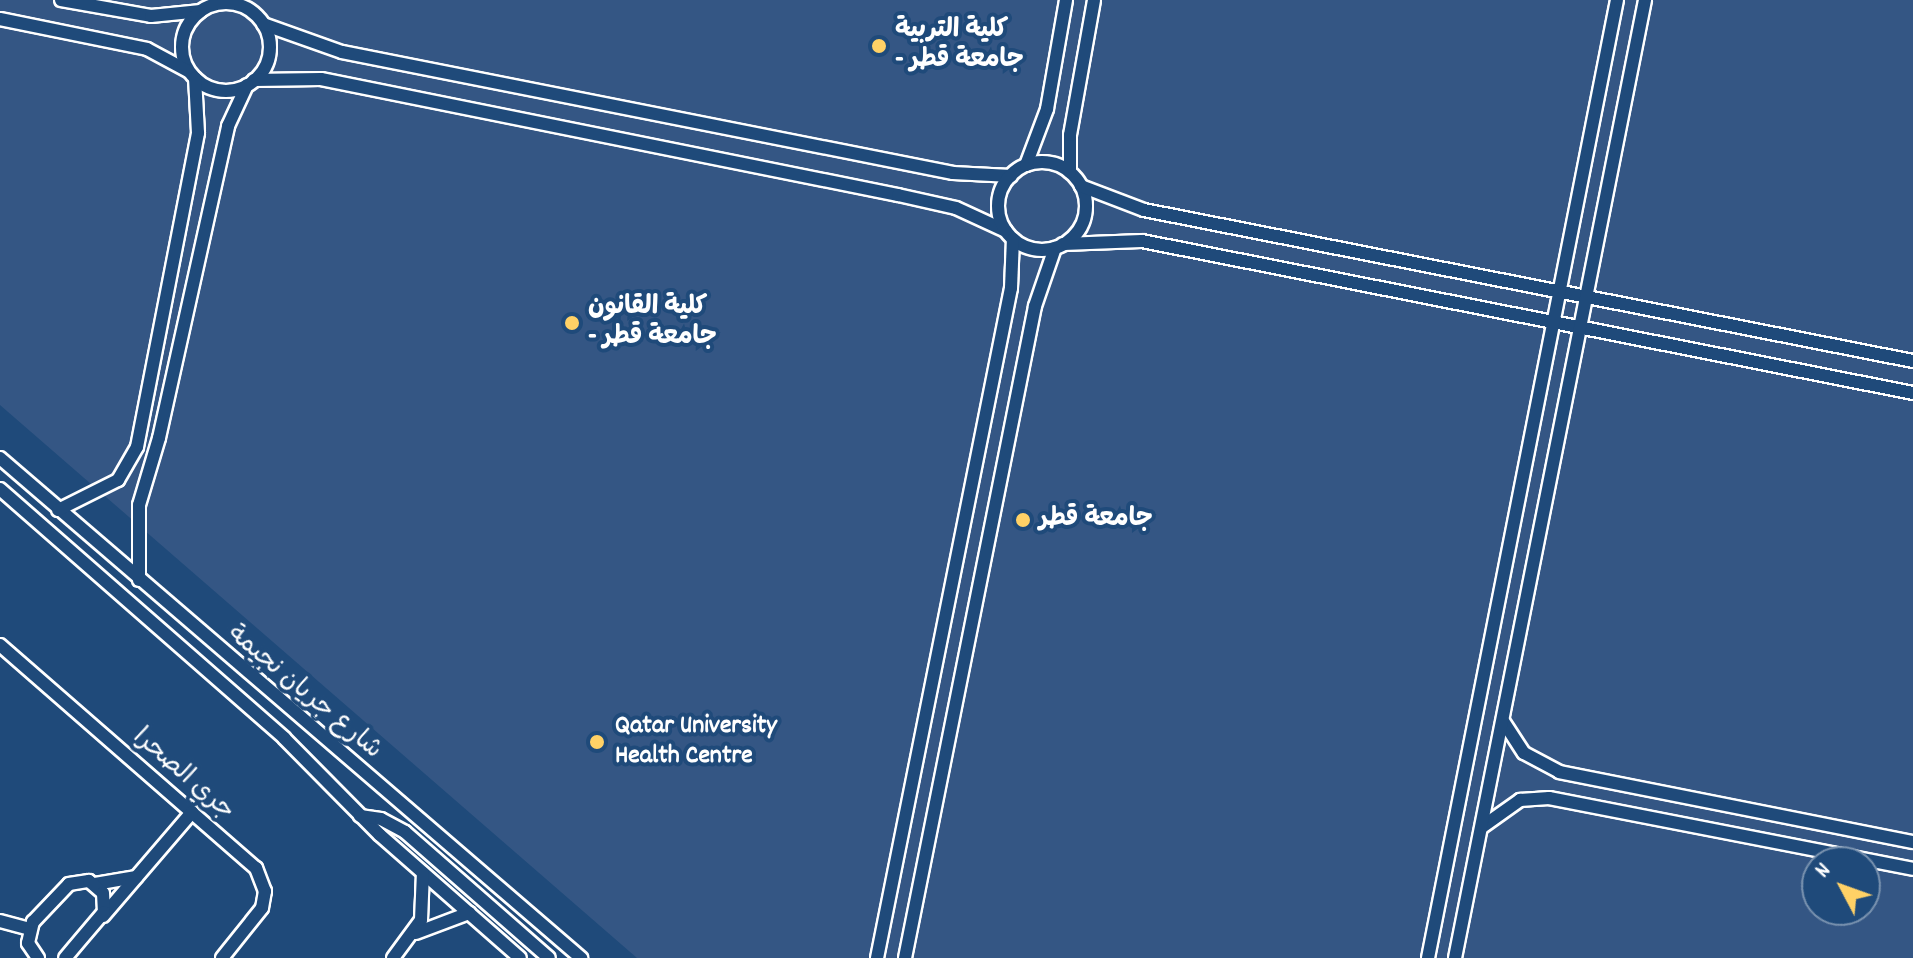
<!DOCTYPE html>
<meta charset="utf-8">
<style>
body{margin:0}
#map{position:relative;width:1913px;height:958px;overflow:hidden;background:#1f4a7a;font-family:Dekko,"Playpen Sans Arabic",sans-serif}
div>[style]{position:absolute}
.built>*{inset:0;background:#345684}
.roads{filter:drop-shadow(2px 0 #fff) drop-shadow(-2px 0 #fff) drop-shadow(0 2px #fff) drop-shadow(0 -2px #fff)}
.street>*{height:12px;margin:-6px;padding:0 6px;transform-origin:6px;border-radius:6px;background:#1f4a7a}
.street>.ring{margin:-6px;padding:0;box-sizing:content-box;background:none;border:12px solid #1f4a7a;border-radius:50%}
.dots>*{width:22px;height:22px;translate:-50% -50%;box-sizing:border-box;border:4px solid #1f4a7a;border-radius:50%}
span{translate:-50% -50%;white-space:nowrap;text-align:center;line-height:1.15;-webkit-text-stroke:8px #1f4a7a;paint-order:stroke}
.poi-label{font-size:26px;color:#fff;font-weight:700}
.left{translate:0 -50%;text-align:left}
.street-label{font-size:26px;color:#fff}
.north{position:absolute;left:1801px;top:846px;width:80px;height:80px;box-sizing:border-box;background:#1f4a7a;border:2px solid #7992af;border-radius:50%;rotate:311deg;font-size:22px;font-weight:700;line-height:32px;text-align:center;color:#fff}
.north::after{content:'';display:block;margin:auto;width:28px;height:36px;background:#ffd166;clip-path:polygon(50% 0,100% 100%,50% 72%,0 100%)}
</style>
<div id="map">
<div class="built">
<i style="clip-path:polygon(evenodd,0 0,1913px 0,1913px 958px,637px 958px,0 405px,0 0,1817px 862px,1865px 862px,1865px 910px,1817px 910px,1817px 862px)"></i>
</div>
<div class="roads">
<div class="street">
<i style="left:61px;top:0;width:91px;rotate:10.1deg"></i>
<i style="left:151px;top:16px;width:50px;rotate:-5.7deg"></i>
<i class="ring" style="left:182px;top:3px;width:76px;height:76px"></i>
<i style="left:0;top:19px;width:150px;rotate:11.5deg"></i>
<i style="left:147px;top:49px;width:47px;rotate:28.2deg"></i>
<i style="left:263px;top:24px;width:84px;rotate:19.5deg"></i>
<i style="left:342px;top:52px;width:623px;rotate:11.2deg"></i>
<i style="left:953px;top:173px;width:58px;rotate:3deg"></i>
<i style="left:254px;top:80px;width:67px;rotate:-0.9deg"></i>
<i style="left:321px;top:79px;width:589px;rotate:11.37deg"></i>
<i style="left:898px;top:195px;width:59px;rotate:12.6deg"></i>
<i style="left:956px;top:208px;width:55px;rotate:24.7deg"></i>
<i class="ring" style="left:998px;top:162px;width:76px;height:76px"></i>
<i style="left:1026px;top:165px;width:60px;rotate:-69.4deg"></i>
<i style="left:1047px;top:109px;width:111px;rotate:-80.1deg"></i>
<i style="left:1070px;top:172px;width:37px;rotate:-90deg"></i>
<i style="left:1070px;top:135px;width:137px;rotate:-79.9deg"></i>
<i style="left:1081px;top:186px;width:67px;rotate:20.9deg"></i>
<i style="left:1144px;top:210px;width:784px;rotate:11.11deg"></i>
<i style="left:1063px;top:244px;width:79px;rotate:-2.2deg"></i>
<i style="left:1142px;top:241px;width:786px;rotate:11.15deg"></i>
<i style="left:0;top:458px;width:767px;rotate:40.71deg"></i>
<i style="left:0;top:489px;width:378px;rotate:41.2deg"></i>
<i style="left:284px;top:738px;width:136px;rotate:45.3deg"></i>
<i style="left:380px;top:835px;width:186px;rotate:41.3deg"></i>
<i style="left:58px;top:510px;width:67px;rotate:-26.6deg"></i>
<i style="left:118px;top:480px;width:38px;rotate:-60deg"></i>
<i style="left:137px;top:447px;width:320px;rotate:-79deg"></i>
<i style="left:198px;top:133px;width:55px;rotate:-93.1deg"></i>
<i style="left:139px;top:580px;width:75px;rotate:-90deg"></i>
<i style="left:139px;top:505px;width:70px;rotate:-73.4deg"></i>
<i style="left:159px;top:438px;width:320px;rotate:-77.5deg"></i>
<i style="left:228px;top:126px;width:45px;rotate:-65.1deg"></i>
<i style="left:0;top:645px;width:340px;rotate:41.1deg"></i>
<i style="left:256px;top:868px;width:25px;rotate:69deg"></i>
<i style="left:265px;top:891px;width:17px;rotate:100deg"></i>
<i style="left:262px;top:908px;width:64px;rotate:128.7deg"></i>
<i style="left:1503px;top:721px;width:38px;rotate:57deg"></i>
<i style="left:1524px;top:753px;width:40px;rotate:28deg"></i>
<i style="left:1559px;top:772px;width:361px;rotate:11.2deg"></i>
<i style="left:360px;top:816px;width:21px;rotate:8deg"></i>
<i style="left:381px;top:819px;width:27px;rotate:28deg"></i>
<i style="left:405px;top:832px;width:191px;rotate:41.2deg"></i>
<i style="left:1482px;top:827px;width:47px;rotate:-35.4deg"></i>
<i style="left:1520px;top:800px;width:29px;rotate:-4deg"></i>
<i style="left:1549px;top:798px;width:371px;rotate:11deg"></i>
<i style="left:95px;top:884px;width:42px;rotate:-9.7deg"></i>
<i style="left:103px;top:916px;width:137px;rotate:-49.4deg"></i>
<i style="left:0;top:921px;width:30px;rotate:15deg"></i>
<i style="left:416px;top:933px;width:57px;rotate:-20.7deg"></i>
<i style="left:38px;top:958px;width:18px;rotate:-124deg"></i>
<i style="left:28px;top:943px;width:22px;rotate:-77deg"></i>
<i style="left:33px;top:922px;width:52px;rotate:-46.5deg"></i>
<i style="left:69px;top:884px;width:20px;rotate:-9deg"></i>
<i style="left:89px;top:881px;width:18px;rotate:41deg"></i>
<i style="left:103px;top:893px;width:19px;rotate:87deg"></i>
<i style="left:104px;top:912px;width:60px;rotate:130.3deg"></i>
<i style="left:393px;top:958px;width:47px;rotate:-53.6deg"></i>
<i style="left:421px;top:920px;width:47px;rotate:-87.6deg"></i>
<i style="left:877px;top:958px;width:683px;rotate:-78.69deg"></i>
<i style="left:1011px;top:288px;width:49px;rotate:-87.7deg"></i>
<i style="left:905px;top:958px;width:665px;rotate:-78.72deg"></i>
<i style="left:1035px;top:306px;width:61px;rotate:-71deg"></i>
<i style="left:1428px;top:958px;width:976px;rotate:-78.84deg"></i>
<i style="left:1455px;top:958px;width:977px;rotate:-78.78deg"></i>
</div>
</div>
<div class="dots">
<i style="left:879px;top:46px;background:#ffd166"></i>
<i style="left:572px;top:323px;background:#ffd166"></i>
<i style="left:1023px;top:520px;background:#ffd166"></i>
<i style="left:597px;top:742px;background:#ffd166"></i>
</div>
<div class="poi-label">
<span class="left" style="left:895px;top:46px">كلية التربية<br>- جامعة قطر</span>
<span class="left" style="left:588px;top:323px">كلية القانون<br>- جامعة قطر</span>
<span class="left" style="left:1039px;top:520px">جامعة قطر</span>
<span class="left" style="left:615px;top:742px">Qatar University<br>Health Centre</span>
</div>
<div class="street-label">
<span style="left:304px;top:693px;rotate:40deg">شارع جريان نجيمة</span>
<span style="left:183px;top:775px;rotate:41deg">جري الصحرا</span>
</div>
<div class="north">N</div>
</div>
